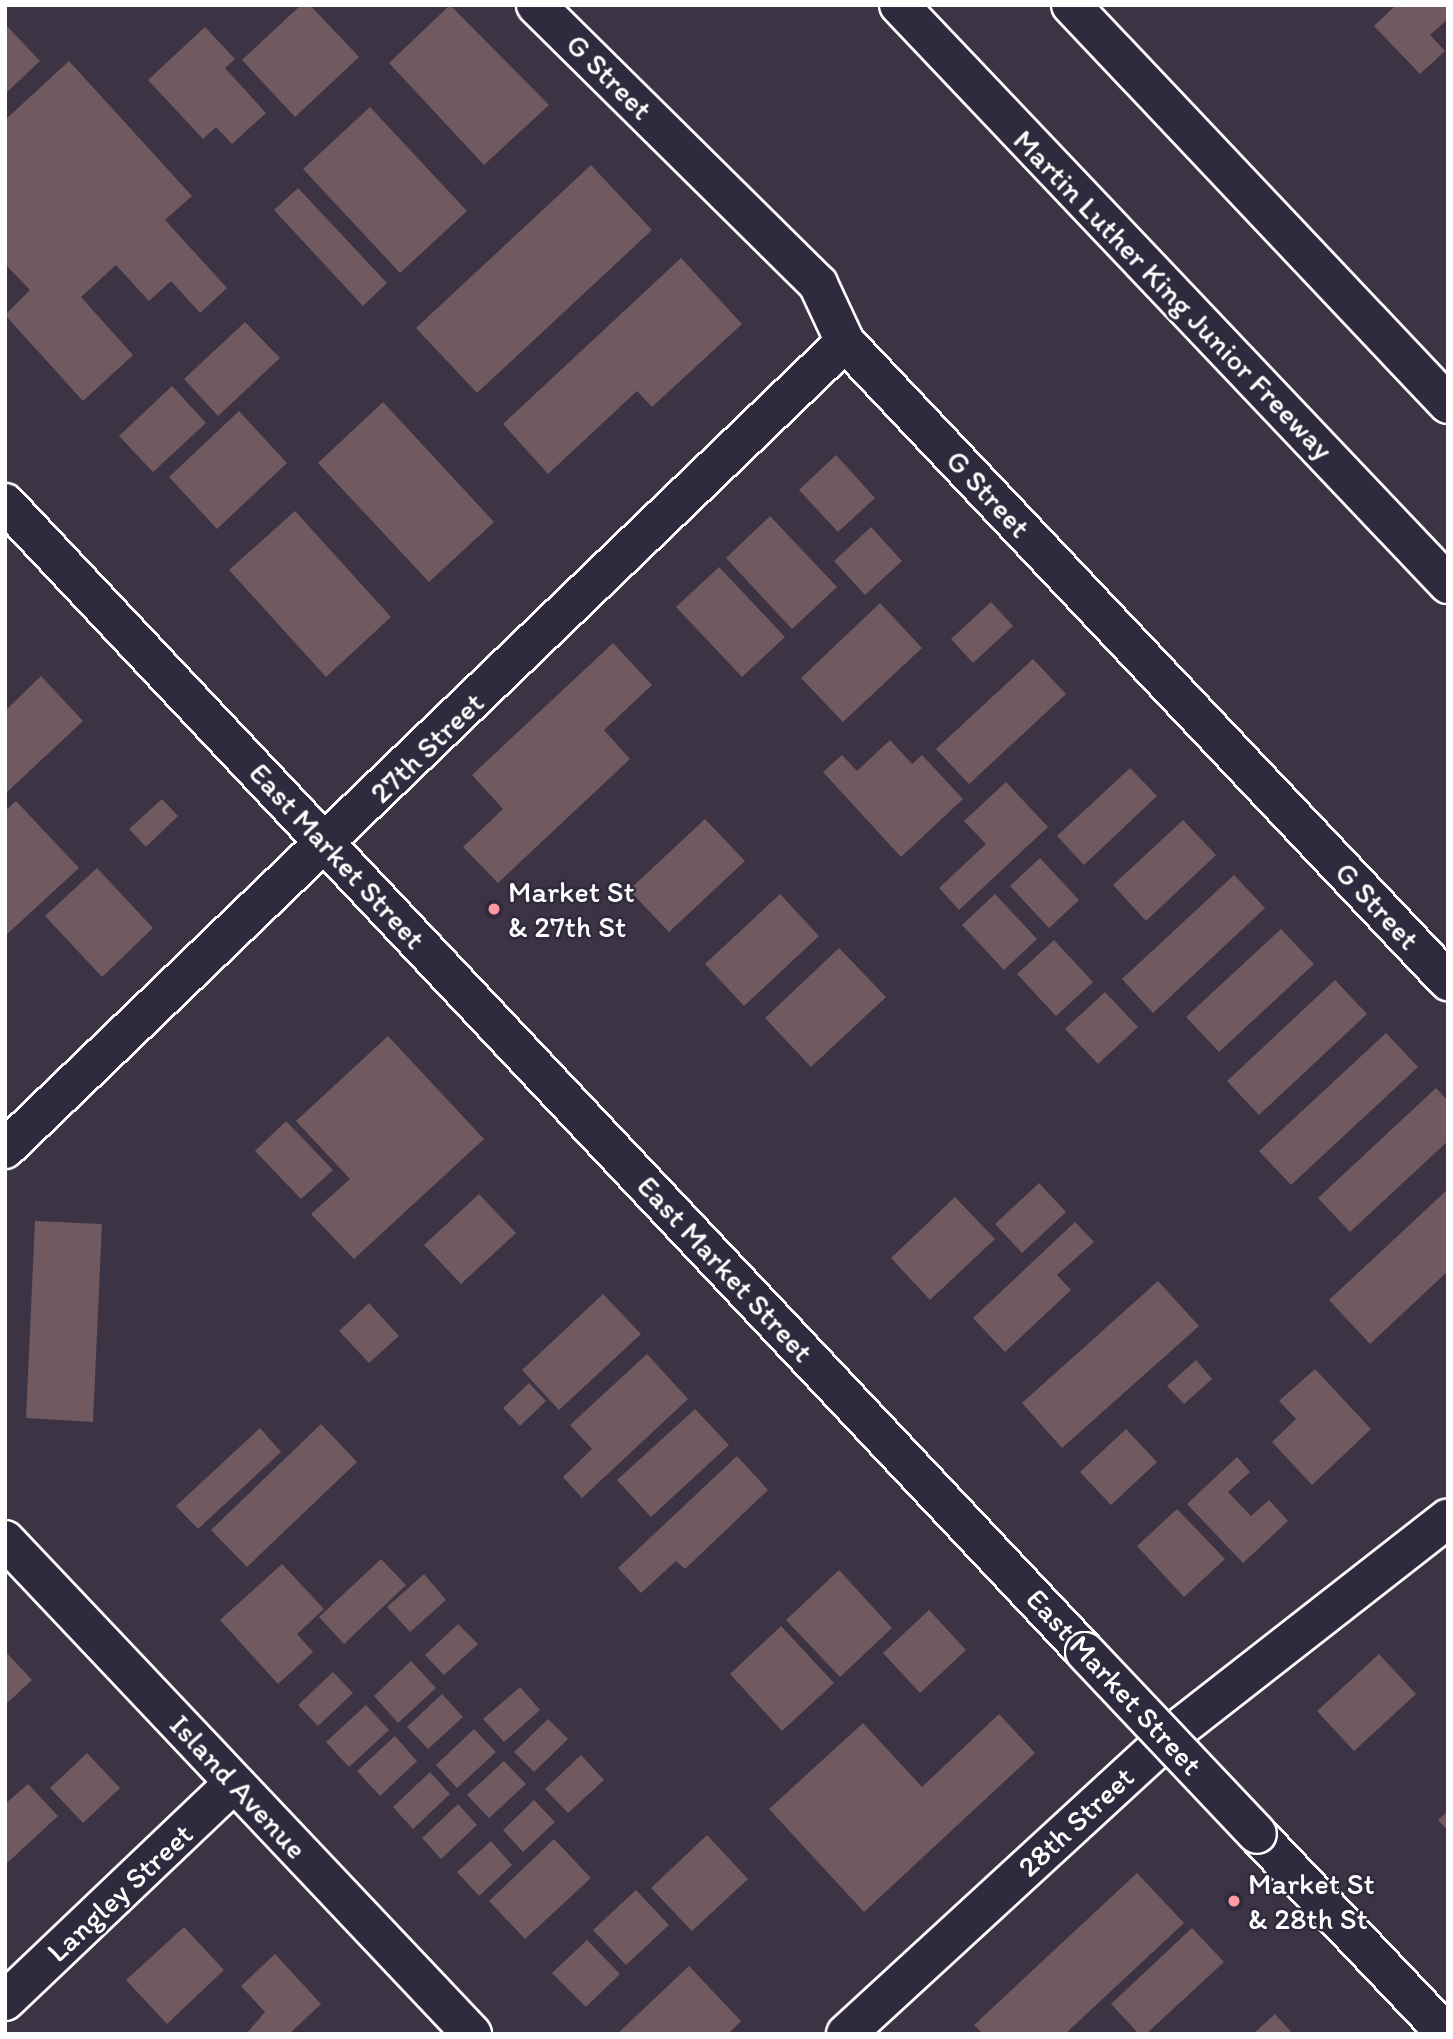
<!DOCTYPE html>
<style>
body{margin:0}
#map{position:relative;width:1453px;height:2039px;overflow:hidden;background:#3c3344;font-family:Itim,sans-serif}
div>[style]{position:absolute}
.building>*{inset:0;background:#70595f}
.roads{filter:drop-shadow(2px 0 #fff) drop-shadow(-2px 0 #fff) drop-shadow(0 2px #fff) drop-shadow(0 -2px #fff)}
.minor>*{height:38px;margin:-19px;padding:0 19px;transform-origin:19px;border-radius:19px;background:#2f2a3d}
.tertiary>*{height:38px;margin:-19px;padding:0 19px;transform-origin:19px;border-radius:19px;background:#2f2a3d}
.primary>*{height:38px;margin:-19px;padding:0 19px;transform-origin:19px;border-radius:19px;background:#2f2a3d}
.motorway>*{height:38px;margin:-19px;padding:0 19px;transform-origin:19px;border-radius:19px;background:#2f2a3d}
.bridges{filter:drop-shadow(2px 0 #fff) drop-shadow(-2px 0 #fff) drop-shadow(0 2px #fff) drop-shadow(0 -2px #fff)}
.primary-bridge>*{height:38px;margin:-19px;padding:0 19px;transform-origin:19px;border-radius:19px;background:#2f2a3d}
.dots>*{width:19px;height:19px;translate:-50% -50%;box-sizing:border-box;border:4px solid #2f2a3d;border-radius:50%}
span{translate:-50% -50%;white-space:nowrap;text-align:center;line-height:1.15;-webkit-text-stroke:5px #2f2a3d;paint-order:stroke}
.street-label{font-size:30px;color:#fff}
.poi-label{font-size:30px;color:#fff}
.left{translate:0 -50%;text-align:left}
.frame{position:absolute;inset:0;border:7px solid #fff;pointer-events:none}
</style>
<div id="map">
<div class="building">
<i style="clip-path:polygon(301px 5px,310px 5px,359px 57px,295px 117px,242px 60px)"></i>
<i style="clip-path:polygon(450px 5px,549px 105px,484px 165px,389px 63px)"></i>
<i style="clip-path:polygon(1396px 5px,1448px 5px,1448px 19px,1430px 35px,1445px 51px,1420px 74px,1374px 26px)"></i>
<i style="clip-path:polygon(5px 24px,40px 61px,5px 94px)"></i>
<i style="clip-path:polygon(205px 27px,235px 59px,225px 68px,266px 113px,232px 144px,216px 127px,203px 139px,148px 80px)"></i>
<i style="clip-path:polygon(69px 61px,192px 196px,165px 220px,227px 288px,200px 313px,171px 281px,149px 301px,116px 265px,81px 297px,133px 355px,83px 401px,5px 315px,30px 290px,5px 264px,5px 120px)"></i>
<i style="clip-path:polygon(370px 107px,467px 211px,400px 273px,303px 169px)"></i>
<i style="clip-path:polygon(591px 165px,652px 230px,477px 393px,416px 328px)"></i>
<i style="clip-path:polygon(298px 188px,387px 283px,363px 306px,274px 210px)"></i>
<i style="clip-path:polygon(681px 258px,742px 324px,652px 407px,637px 391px,548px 474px,503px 424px)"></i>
<i style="clip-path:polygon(245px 322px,280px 358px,218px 416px,184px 379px)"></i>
<i style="clip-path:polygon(172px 386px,206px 423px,153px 472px,119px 436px)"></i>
<i style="clip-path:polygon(383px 402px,494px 522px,429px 582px,318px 463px)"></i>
<i style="clip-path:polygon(239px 411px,287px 463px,217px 529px,169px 477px)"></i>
<i style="clip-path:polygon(836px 455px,875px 498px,838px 532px,799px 490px)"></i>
<i style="clip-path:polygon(295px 511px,391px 617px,326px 677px,229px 570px)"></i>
<i style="clip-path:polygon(770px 516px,837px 587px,792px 629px,726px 558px)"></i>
<i style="clip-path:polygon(871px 527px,902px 561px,865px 595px,834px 561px)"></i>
<i style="clip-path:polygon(719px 567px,785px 637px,742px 677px,676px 607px)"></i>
<i style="clip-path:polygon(991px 602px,1013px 626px,973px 663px,951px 639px)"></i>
<i style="clip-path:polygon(880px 603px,922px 648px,843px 722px,801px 678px)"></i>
<i style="clip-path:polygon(613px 643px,652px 685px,604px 730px,630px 759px,498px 883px,463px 847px,503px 809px,472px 775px)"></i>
<i style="clip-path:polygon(1033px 659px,1066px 694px,969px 784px,936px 749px)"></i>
<i style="clip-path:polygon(41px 676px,83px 721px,5px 794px,5px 711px)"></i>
<i style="clip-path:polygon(890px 740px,912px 764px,922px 755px,963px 799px,901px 857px,823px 772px,842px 755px,857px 771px)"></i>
<i style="clip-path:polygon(1130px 768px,1157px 796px,1084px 865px,1057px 836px)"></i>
<i style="clip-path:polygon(1006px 782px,1048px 827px,959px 910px,939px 888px,986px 844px,964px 821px)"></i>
<i style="clip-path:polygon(162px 799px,178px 816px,146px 847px,129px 829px)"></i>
<i style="clip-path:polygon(16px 801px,79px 868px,5px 936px,5px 811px)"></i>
<i style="clip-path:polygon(705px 819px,745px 861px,669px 932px,629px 890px)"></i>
<i style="clip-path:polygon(1183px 820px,1216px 855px,1146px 921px,1113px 885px)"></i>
<i style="clip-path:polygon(1040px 858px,1079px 900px,1049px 928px,1010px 886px)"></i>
<i style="clip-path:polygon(97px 868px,153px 928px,102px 977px,45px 916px)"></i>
<i style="clip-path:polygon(1234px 875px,1265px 908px,1153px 1013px,1122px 979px)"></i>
<i style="clip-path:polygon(780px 894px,819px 936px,744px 1006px,705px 964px)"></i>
<i style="clip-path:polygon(995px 894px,1037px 939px,1004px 970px,962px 925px)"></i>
<i style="clip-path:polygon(1281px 929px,1314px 964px,1219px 1052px,1186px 1017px)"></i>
<i style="clip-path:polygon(1054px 940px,1093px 982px,1056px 1016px,1017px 974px)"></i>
<i style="clip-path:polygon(839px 948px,886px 997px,811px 1067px,765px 1018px)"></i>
<i style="clip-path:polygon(1335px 980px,1367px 1014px,1259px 1115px,1227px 1081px)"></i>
<i style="clip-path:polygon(1105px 992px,1138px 1027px,1098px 1064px,1065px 1029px)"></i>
<i style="clip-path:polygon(1386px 1033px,1418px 1067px,1291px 1185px,1259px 1151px)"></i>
<i style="clip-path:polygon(388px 1036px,484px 1139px,354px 1259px,311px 1214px,350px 1179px,296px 1121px)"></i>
<i style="clip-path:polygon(1436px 1088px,1448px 1101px,1448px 1141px,1350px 1232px,1318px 1198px)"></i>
<i style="clip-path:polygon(286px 1121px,333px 1170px,301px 1199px,255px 1151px)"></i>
<i style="clip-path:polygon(1039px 1183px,1066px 1212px,1022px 1253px,995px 1224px)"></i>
<i style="clip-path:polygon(1448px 1189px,1448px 1271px,1370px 1344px,1329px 1300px)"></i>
<i style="clip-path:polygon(479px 1194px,516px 1233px,461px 1284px,424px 1245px)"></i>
<i style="clip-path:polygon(955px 1197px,995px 1239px,930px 1300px,891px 1258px)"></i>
<i style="clip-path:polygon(35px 1221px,102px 1224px,93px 1422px,26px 1418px)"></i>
<i style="clip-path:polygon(1075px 1222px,1094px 1242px,1057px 1275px,1071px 1290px,1005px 1352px,973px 1318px)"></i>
<i style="clip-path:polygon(1158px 1281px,1199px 1326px,1062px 1448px,1022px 1403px)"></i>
<i style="clip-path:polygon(603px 1294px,641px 1334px,559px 1410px,522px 1370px)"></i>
<i style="clip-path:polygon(369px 1303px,399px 1336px,369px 1363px,339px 1331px)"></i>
<i style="clip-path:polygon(647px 1354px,688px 1399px,582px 1498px,563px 1477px,592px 1449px,570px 1425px)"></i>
<i style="clip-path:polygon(1196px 1360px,1212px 1379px,1184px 1404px,1167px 1386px)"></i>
<i style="clip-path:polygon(1315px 1369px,1371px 1429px,1312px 1485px,1272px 1442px,1296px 1419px,1279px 1401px)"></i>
<i style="clip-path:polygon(529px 1383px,546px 1401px,520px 1426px,503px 1408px)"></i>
<i style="clip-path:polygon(695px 1409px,729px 1445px,651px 1517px,617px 1480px)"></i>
<i style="clip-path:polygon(321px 1424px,357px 1462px,247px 1567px,211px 1530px)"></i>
<i style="clip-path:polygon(260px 1428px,281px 1452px,198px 1529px,176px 1506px)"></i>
<i style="clip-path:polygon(1126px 1429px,1157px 1462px,1111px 1505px,1080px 1472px)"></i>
<i style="clip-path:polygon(737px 1456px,768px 1490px,685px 1569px,676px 1561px,641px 1593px,618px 1568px)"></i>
<i style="clip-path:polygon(1237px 1457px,1250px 1472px,1228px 1492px,1251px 1516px,1269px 1500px,1288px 1521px,1243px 1563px,1187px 1504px)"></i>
<i style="clip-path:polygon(1177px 1509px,1225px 1559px,1184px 1597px,1137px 1546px)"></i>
<i style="clip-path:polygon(381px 1559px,406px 1585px,344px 1644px,319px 1617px)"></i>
<i style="clip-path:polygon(282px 1564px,324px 1609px,297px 1634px,313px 1652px,278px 1684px,220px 1620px)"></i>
<i style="clip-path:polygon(839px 1570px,892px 1628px,840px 1677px,786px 1620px)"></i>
<i style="clip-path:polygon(424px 1574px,446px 1600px,410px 1632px,387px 1607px)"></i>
<i style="clip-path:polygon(929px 1610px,966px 1650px,920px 1693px,883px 1653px)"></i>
<i style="clip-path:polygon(458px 1624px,478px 1644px,444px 1675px,425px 1655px)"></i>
<i style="clip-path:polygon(781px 1626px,834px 1683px,782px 1731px,730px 1674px)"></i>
<i style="clip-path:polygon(5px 1651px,32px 1680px,5px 1705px)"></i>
<i style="clip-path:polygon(1379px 1654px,1416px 1694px,1354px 1751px,1317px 1711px)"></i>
<i style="clip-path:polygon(411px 1661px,436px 1688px,398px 1723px,374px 1696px)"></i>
<i style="clip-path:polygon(333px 1672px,353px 1693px,318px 1726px,298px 1705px)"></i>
<i style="clip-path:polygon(520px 1687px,540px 1710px,504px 1742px,483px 1719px)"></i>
<i style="clip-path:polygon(442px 1694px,463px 1717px,428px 1749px,407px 1727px)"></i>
<i style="clip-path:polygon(366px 1705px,389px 1730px,349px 1767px,326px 1742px)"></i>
<i style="clip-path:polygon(999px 1714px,1035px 1753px,864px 1912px,769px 1809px,863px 1723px,922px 1787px)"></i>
<i style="clip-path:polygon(548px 1719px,568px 1739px,534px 1772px,514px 1752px)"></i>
<i style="clip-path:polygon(474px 1729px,496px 1752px,457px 1788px,436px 1765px)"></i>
<i style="clip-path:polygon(395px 1736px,417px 1761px,380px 1796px,357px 1771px)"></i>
<i style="clip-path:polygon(87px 1753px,120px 1788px,83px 1823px,50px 1788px)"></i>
<i style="clip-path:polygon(581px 1755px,604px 1780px,568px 1813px,545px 1789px)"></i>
<i style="clip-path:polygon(504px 1761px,526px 1784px,489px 1818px,467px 1795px)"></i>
<i style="clip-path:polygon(430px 1772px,450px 1794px,413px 1829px,393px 1807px)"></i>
<i style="clip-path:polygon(28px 1784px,58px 1816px,5px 1865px,5px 1804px)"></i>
<i style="clip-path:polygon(534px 1800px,555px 1822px,523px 1852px,503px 1830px)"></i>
<i style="clip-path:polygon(458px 1804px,477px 1825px,441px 1859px,422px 1838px)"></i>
<i style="clip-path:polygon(1448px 1811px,1448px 1831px,1438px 1820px)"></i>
<i style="clip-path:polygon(707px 1835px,748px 1879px,692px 1931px,651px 1888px)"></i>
<i style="clip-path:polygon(554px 1839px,591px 1878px,525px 1939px,489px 1901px)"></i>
<i style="clip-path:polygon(491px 1841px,512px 1865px,479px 1896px,457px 1872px)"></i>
<i style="clip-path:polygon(1137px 1873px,1184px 1923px,1065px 2034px,983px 2034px,974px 2025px)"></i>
<i style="clip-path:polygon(636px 1890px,669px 1925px,626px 1965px,593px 1930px)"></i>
<i style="clip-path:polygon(184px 1927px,224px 1970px,167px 2024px,126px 1980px)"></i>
<i style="clip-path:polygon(1192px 1928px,1224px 1962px,1146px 2034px,1139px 2034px,1111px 2004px)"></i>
<i style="clip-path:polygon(587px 1940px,620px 1974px,586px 2007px,552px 1973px)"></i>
<i style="clip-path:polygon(275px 1954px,321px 2004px,289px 2034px,246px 2034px,265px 2012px,241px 1986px)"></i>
<i style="clip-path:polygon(689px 1966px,741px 2021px,728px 2034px,617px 2034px)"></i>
<i style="clip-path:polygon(1275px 2014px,1293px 2034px,1253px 2034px)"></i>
</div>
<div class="roads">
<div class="minor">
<i style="left:536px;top:5px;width:397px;rotate:44.7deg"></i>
<i style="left:818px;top:284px;width:64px;rotate:65deg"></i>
<i style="left:845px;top:342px;width:879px;rotate:46.66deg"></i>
<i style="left:5px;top:1149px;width:1165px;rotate:-43.85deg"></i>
<i style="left:5px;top:2001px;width:316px;rotate:-43.6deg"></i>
</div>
<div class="tertiary">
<i style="left:5px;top:1540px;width:680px;rotate:46.61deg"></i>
<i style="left:846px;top:2034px;width:443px;rotate:-42.6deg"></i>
<i style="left:1172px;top:1734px;width:350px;rotate:-38deg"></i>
</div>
<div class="primary">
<i style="left:5px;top:503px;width:1577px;rotate:46.77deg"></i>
<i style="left:1257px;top:1834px;width:276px;rotate:46.5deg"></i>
</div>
<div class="motorway">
<i style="left:899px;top:5px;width:798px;rotate:46.52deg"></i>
<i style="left:1071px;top:5px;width:549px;rotate:46.62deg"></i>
</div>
</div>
<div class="bridges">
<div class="primary-bridge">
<i style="left:1085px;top:1652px;width:250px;rotate:46.6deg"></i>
</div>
</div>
<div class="dots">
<i style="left:494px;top:909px;background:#ff9aa2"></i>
<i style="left:1234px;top:1901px;background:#ff9aa2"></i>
</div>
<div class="street-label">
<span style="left:609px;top:77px;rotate:45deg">G Street</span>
<span style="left:1173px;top:295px;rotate:46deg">Martin Luther King Junior Freeway</span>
<span style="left:988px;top:494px;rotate:47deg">G Street</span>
<span style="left:427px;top:748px;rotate:-44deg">27th Street</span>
<span style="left:337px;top:856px;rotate:47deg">East Market Street</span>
<span style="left:1377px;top:906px;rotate:47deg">G Street</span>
<span style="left:725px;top:1269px;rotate:47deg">East Market Street</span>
<span style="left:1114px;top:1682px;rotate:47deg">East Market Street</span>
<span style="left:238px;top:1787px;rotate:47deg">Island Avenue</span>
<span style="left:1076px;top:1822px;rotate:-43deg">28th Street</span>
<span style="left:120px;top:1893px;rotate:-43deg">Langley Street</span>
</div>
<div class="poi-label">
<span class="left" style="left:508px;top:909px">Market St<br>&amp; 27th St</span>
<span class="left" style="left:1248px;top:1901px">Market St<br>&amp; 28th St</span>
</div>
<div class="frame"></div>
</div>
